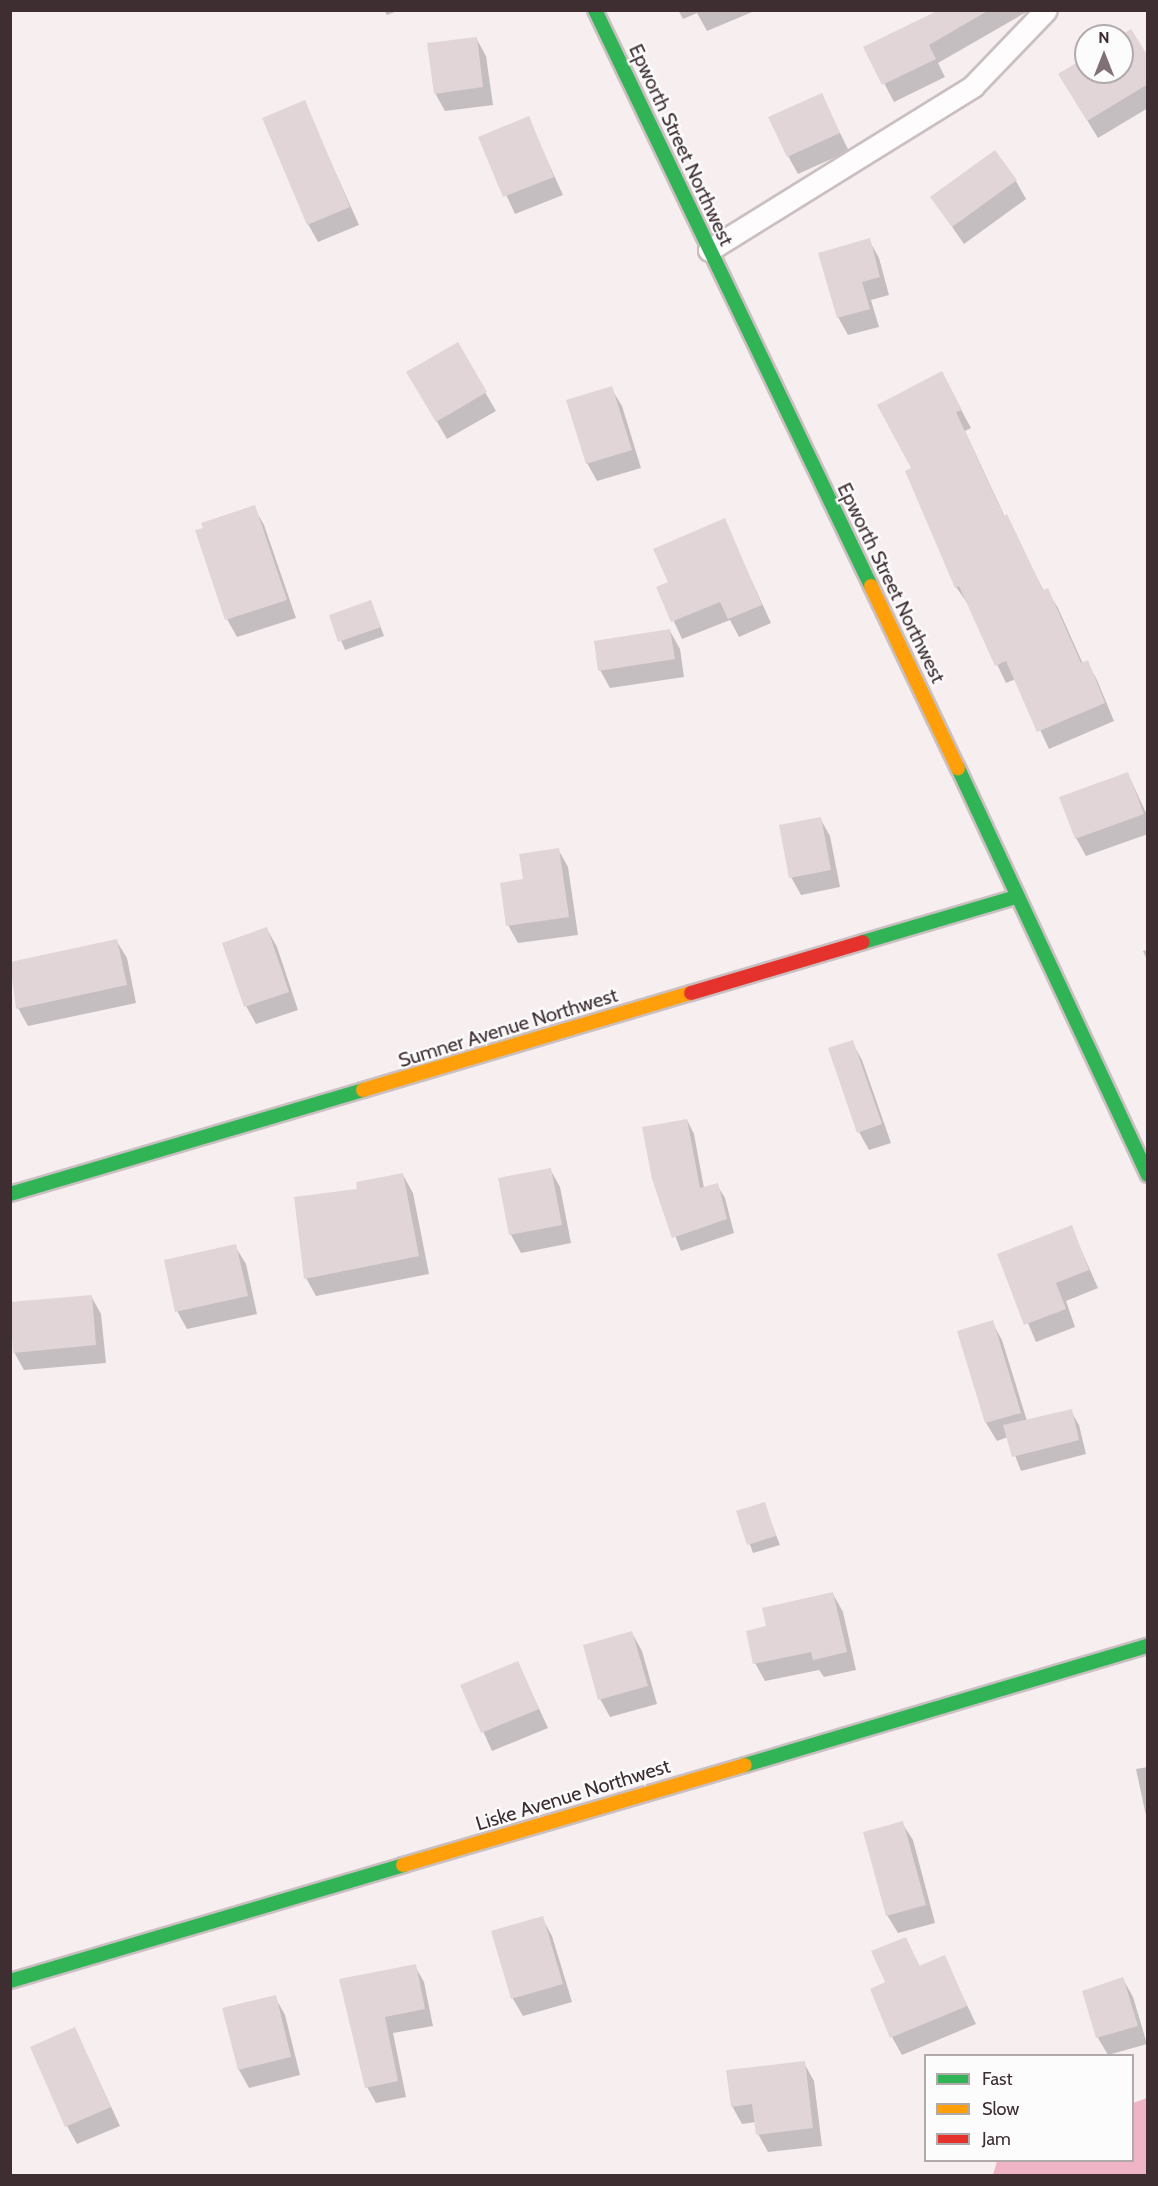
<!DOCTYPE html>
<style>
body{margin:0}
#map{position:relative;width:1158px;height:2186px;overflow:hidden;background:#f7eef0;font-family:Cabin,sans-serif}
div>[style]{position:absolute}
.forest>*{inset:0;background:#efb4c5}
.shadow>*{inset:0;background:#0003}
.building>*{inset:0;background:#e1d5d8}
.roads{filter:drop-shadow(2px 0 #cabfc1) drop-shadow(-2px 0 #cabfc1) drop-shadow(0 2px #cabfc1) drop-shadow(0 -2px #cabfc1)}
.lane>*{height:21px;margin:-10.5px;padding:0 10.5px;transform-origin:10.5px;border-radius:10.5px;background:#fefcfd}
.fast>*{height:14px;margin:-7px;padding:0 7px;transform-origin:7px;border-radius:7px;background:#30b455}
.slow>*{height:14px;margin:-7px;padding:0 7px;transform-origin:7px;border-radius:7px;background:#ff9f0a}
.jam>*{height:14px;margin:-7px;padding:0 7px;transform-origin:7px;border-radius:7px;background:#e5322d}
span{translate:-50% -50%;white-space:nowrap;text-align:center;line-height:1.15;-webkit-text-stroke:4.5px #fcfcfc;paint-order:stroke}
.street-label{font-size:20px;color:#3e2e32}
.frame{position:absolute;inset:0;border:12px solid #3e2e32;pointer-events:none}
.legend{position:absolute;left:924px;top:2054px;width:210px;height:108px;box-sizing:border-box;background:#fcfcfc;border:2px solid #b0aaab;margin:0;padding:8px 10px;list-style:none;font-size:18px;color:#3e2e32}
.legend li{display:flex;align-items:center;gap:12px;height:30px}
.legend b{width:30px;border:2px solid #b0aaab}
.north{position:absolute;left:1074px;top:24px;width:60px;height:60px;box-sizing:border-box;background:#fcfcfc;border:2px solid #b0aaab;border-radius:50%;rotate:0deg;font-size:16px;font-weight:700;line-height:24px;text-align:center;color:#3e2e32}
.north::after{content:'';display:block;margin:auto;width:21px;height:27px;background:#7f7174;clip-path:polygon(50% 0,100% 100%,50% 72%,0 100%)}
</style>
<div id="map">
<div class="forest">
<i style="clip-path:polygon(1147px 2098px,1147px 2175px,993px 2175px,997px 2161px,1132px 2160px,1133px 2103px)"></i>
</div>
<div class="shadow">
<i style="clip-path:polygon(384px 10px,400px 10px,387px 15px)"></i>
<i style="clip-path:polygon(678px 10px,757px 10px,707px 31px,697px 13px,683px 19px)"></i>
<i style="clip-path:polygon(942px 10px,1030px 10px,938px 63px,945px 77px,894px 102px,865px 47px)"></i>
<i style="clip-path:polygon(476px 38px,486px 56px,493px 105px,445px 111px,435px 93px)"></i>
<i style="clip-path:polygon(1148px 58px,1148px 108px,1098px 138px,1070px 92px,1086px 59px,1086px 72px,1122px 72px)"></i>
<i style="clip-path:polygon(821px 95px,849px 151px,798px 174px,788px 156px)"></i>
<i style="clip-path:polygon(304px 102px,359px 225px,318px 242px,308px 224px)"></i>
<i style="clip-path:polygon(528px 118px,563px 195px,515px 214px,480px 138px)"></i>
<i style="clip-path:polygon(1016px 181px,1026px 199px,964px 244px,932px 198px)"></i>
<i style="clip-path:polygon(869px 240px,879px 258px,889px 295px,871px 300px,879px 327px,848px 335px,838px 317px)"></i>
<i style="clip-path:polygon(457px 344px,496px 411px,447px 439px,408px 372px)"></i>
<i style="clip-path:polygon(611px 388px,622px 406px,641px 468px,597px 481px,587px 463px)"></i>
<i style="clip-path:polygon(951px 391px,971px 428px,965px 431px,1005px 517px,1044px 591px,1047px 590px,1058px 608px,1083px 664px,1087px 662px,1097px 680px,1114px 721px,1049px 749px,1016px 679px,1006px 683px,968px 604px,956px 587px,913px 469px)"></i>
<i style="clip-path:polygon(254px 507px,264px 525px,296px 618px,237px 637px,227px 619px)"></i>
<i style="clip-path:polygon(724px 520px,771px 623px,739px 637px,730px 620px,682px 639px,658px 587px,670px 583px)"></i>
<i style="clip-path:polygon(371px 602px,384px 636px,345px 650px,331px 616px)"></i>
<i style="clip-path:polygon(670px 631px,680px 649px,684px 677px,610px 688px,600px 670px)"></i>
<i style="clip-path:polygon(1128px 774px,1148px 817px,1148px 834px,1086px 856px,1076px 838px)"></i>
<i style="clip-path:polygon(820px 818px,830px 836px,840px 887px,801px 895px,791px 877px)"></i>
<i style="clip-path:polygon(558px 849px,568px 867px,578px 935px,518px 943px,508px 925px)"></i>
<i style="clip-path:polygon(267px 929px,277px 947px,298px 1010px,256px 1024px,246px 1006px)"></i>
<i style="clip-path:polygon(116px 940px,127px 958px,136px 1003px,28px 1026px,18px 1008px,10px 964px)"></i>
<i style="clip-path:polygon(1148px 950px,1148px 962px,1143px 951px)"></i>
<i style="clip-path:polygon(852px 1042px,862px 1060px,891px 1143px,869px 1150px,859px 1132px)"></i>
<i style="clip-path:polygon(687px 1120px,694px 1134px,704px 1188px,717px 1185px,725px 1198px,734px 1233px,681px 1251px,653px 1178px)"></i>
<i style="clip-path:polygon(550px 1169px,560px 1187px,571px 1243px,521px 1253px,511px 1235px,499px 1179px)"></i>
<i style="clip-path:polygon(403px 1175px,413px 1193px,429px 1274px,316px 1296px,306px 1278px,359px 1190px)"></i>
<i style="clip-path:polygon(1071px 1227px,1098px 1288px,1066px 1301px,1075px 1327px,1036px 1342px,999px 1255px)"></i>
<i style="clip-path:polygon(235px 1246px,246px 1264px,257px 1314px,187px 1329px,177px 1311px)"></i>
<i style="clip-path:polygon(91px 1296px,101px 1314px,106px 1363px,24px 1370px,14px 1352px,10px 1303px)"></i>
<i style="clip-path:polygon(992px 1322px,1002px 1340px,1027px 1421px,1071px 1411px,1079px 1425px,1086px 1454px,1021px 1471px,1008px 1437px,997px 1441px,986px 1423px,959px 1332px)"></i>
<i style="clip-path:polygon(764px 1504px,780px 1545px,753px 1553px,738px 1512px)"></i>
<i style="clip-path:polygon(833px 1594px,843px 1612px,856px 1670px,824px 1677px,819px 1670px,765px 1681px,755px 1663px,768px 1628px)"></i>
<i style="clip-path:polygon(632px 1633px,642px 1651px,657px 1704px,610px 1717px,600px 1699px)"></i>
<i style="clip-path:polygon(518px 1663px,548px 1728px,492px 1751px,462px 1685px)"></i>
<i style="clip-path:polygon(1148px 1767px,1148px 1825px,1136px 1769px)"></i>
<i style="clip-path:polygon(902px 1823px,913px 1840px,935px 1923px,898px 1933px,887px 1915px)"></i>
<i style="clip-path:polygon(542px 1918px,552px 1936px,572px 2002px,523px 2016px,513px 1999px,493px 1932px)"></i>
<i style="clip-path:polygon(906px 1939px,920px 1967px,944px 1957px,976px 2024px,902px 2055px,892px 2037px,887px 1983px)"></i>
<i style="clip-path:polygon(415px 1966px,424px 1982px,433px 2026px,393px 2033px,406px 2097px,376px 2103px,367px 2087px,341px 1980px)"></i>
<i style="clip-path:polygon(1123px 1979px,1133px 1997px,1147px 2044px,1108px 2055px,1098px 2038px,1084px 1991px)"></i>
<i style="clip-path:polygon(275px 1997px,285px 2015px,300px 2075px,249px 2088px,239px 2070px,224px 2009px)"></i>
<i style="clip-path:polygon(75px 2029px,120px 2126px,77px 2144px,67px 2126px)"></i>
<i style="clip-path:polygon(804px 2063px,814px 2081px,822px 2146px,768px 2152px,758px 2134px,756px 2122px,742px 2124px,732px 2106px)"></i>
</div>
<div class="building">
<i style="clip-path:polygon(939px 10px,989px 10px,929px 45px,936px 59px,882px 85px,863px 47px)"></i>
<i style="clip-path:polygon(1131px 29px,1148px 56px,1148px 84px,1087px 121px,1058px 74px,1086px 57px,1086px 72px,1122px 72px,1120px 36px)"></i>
<i style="clip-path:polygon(477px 37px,483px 87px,434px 94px,427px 43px)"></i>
<i style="clip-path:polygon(822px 93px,840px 133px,787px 157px,768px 117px)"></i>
<i style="clip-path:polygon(305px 100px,350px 207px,307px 225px,262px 118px)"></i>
<i style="clip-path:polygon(529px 116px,554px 177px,503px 197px,478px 137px)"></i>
<i style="clip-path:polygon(995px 150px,1017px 180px,952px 227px,930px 197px)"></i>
<i style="clip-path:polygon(870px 238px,880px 277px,862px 282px,870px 309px,837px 318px,818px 253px)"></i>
<i style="clip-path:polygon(458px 342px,487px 392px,436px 422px,406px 372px)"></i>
<i style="clip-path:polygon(942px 371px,962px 410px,956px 412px,1004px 516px,1007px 514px,1043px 590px,1048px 588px,1081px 663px,1088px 660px,1105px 703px,1037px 732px,1006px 661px,995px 666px,959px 586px,955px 588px,905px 471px,911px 468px,877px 405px)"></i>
<i style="clip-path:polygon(612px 386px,632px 450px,586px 464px,566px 400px)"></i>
<i style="clip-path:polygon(255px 505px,287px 600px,225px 620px,195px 530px,203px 528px,201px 523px)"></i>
<i style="clip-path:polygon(725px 518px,762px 605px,728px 619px,720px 602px,671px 622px,656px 587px,668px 582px,653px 549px)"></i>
<i style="clip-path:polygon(371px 600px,381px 627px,338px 642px,329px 615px)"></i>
<i style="clip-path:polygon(670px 629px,675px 659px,598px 671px,594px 641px)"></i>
<i style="clip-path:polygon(1128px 772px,1144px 814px,1075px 839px,1059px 797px)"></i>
<i style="clip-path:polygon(821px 817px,831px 870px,789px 878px,779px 825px)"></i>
<i style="clip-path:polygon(559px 848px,569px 917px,506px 926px,500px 883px,523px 879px,519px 854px)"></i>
<i style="clip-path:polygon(267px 927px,289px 992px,244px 1007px,222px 943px)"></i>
<i style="clip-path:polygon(117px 939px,127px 985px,16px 1009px,10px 962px)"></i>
<i style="clip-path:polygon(853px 1040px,882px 1124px,857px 1133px,828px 1048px)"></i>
<i style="clip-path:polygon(687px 1119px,700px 1188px,718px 1183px,727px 1219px,672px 1238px,652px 1179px,642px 1127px)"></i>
<i style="clip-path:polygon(551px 1168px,562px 1225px,509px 1235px,498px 1178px)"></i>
<i style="clip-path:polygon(403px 1173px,419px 1256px,304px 1279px,294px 1197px,357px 1189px,356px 1182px)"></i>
<i style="clip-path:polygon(1072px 1225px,1089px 1270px,1056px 1283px,1066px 1309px,1024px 1325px,997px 1254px)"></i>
<i style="clip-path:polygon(236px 1244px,248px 1296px,175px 1312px,164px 1260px)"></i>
<i style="clip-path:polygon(92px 1295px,96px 1345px,13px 1353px,10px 1302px)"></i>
<i style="clip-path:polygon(993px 1320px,1021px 1413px,985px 1423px,957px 1331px)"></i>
<i style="clip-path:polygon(1072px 1409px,1079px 1440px,1012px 1457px,1003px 1425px)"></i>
<i style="clip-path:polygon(765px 1502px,776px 1536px,747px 1545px,736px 1511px)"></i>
<i style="clip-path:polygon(833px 1592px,847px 1652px,813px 1660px,811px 1652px,753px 1664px,746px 1631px,766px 1626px,762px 1608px)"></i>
<i style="clip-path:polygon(632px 1631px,648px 1686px,598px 1700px,583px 1645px)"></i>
<i style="clip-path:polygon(518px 1661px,539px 1709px,481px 1733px,460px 1685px)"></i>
<i style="clip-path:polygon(903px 1821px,926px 1905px,886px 1916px,863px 1832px)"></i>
<i style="clip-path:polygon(543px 1916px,563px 1984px,511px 1999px,491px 1931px)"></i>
<i style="clip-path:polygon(906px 1937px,919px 1966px,945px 1955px,967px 2006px,890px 2038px,870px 1989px,885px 1982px,871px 1951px)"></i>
<i style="clip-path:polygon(416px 1964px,425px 2009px,385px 2017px,398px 2081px,365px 2088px,339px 1979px)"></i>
<i style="clip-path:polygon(1123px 1977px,1138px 2026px,1096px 2038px,1082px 1991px)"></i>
<i style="clip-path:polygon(276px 1995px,291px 2057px,238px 2070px,222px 2008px)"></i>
<i style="clip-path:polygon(75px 2027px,111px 2107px,65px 2127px,30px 2047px)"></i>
<i style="clip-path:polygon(805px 2061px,813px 2128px,756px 2135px,752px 2104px,731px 2107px,726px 2070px)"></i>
</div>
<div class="roads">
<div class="lane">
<i style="left:709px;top:250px;width:311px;rotate:-31.8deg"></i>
<i style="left:973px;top:86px;width:105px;rotate:-46.2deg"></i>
</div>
<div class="fast">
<i style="left:595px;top:10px;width:639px;rotate:64.4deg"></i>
<i style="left:958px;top:768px;width:449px;rotate:65deg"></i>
<i style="left:863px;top:942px;width:159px;rotate:-16.4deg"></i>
<i style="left:10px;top:1194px;width:368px;rotate:-16.4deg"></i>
<i style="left:745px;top:1765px;width:420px;rotate:-16.5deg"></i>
<i style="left:10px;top:1981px;width:410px;rotate:-16.4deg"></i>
</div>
<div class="slow">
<i style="left:871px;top:586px;width:202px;rotate:64.5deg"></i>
<i style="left:363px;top:1090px;width:342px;rotate:-16.5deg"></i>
<i style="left:403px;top:1865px;width:356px;rotate:-16.3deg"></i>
</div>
<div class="jam">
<i style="left:691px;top:993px;width:179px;rotate:-16.5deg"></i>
</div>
</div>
<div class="street-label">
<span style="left:681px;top:145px;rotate:65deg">Epworth Street Northwest</span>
<span style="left:891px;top:583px;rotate:64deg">Epworth Street Northwest</span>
<span style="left:508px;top:1028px;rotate:-17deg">Sumner Avenue Northwest</span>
<span style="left:573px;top:1795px;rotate:-17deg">Liske Avenue Northwest</span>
</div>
<div class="frame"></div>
<ul class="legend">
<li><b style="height:8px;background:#30b455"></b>Fast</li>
<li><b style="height:8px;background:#ff9f0a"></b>Slow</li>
<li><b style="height:8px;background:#e5322d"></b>Jam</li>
</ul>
<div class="north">N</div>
</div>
